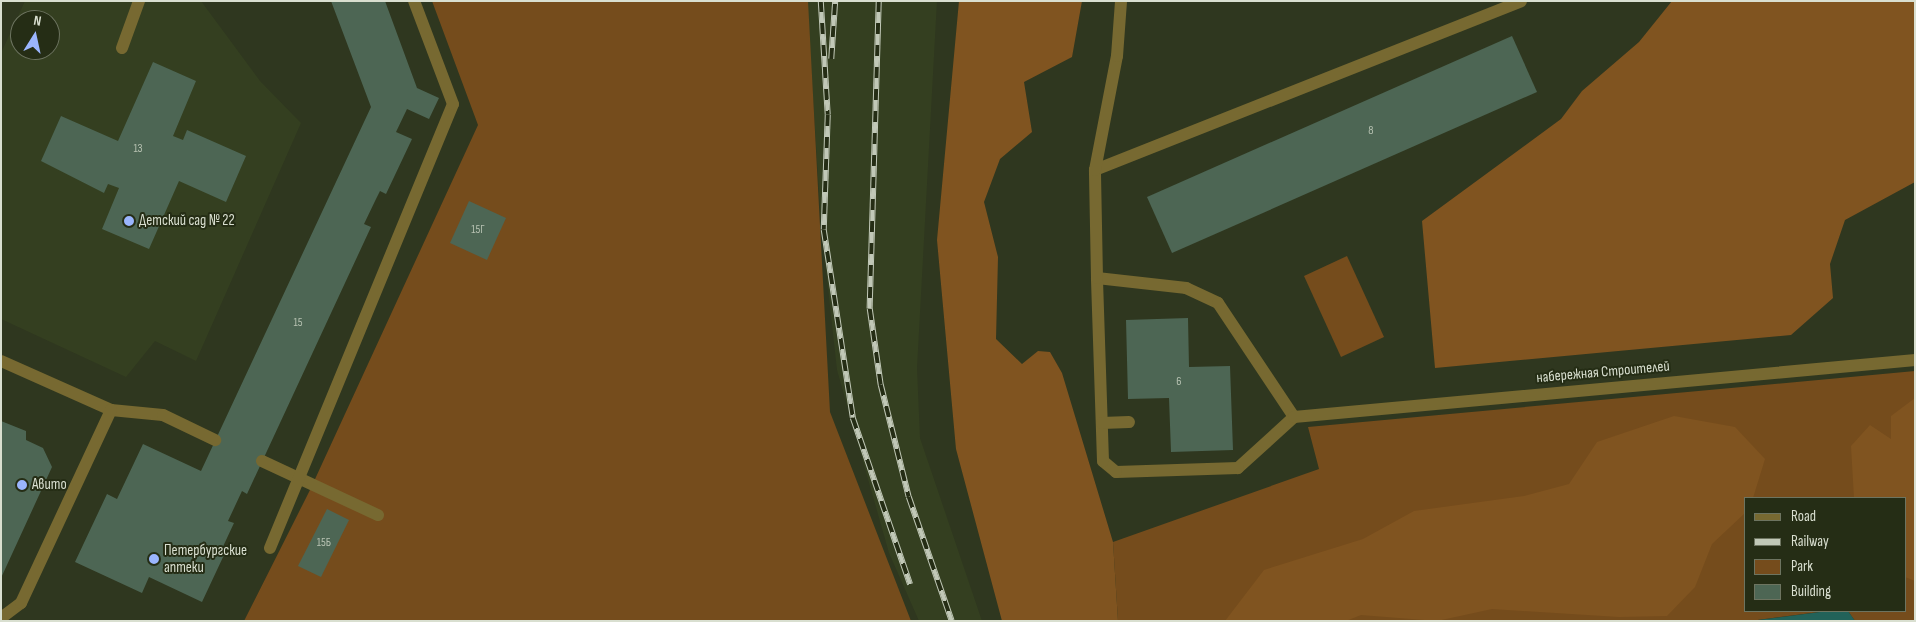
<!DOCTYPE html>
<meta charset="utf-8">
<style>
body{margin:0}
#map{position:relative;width:1916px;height:622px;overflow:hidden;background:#2f371f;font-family:"Sofia Sans Condensed",sans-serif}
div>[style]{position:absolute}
.built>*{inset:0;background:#343f20}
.green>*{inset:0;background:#754c1c}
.forest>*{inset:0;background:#805420}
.water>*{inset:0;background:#226259}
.building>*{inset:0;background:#4d6654}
.lane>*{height:12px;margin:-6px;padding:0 6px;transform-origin:6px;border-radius:6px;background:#776931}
.street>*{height:12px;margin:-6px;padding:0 6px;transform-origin:6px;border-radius:6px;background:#776931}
.rail>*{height:5.5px;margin-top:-2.75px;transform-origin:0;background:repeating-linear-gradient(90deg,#252d15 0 11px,#c1c8b7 0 22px);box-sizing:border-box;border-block:1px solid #c1c8b7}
.dots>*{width:14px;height:14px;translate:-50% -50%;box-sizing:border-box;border:2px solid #252d15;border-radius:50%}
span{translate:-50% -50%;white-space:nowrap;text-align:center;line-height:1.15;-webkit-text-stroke:4px #252d15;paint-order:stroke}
.number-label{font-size:12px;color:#b6c1b1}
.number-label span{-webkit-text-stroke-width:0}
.poi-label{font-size:15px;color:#d9dfd0}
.left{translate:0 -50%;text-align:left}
.street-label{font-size:15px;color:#d9dfd0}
.frame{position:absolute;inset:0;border:2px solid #d9dfd0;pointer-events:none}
.legend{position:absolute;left:1744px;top:497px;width:162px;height:115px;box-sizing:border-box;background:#252d15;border:1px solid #6d7460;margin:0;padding:6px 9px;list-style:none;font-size:15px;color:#d9dfd0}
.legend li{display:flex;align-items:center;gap:10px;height:25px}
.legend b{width:25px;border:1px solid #6d7460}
.north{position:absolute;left:10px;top:10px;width:50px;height:50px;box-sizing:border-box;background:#252d15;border:1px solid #6d7460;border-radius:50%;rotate:10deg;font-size:14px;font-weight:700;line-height:20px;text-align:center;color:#d9dfd0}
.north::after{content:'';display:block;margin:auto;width:18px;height:22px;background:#9ab5fd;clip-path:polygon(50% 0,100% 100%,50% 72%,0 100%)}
</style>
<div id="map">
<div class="built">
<i style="clip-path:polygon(evenodd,25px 1px,201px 1px,260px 81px,301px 123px,196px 361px,155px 341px,126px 377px,1px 319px,1px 53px,25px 1px,20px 20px,50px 20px,50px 50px,20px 50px,20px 20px)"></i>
<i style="clip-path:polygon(807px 1px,937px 1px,917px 368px,920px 438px,982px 621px,919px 621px,889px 553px,837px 370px,821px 225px)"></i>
</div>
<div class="green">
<i style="clip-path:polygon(432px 1px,808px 1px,830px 412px,911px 621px,244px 621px,310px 490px,478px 125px)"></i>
<i style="clip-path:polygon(1347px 256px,1384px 337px,1341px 357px,1304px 276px)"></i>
<i style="clip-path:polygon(1915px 371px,1915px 621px,1855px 621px,1848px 611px,1905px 611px,1905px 498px,1745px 498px,1745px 611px,1827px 611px,1750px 621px,1118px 621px,1113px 542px,1319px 469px,1308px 427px)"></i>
</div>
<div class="forest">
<i style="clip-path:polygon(959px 1px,1082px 1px,1072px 57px,1024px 82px,1032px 132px,1000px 159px,984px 202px,998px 257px,996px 339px,1022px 364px,1038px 351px,1050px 352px,1062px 373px,1113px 542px,1118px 621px,1002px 621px,956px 449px,937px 240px)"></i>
<i style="clip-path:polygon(1672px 1px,1915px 1px,1915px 182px,1845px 220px,1830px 264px,1833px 298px,1791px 335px,1435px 368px,1422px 221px,1561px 119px,1582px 91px,1639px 42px)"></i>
<i style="clip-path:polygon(1915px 398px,1915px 581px,1905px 577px,1905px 498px,1854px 498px,1851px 446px,1870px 425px,1891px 439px,1891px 416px)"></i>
<i style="clip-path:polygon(1674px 416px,1735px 427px,1765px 459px,1753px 498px,1745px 498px,1745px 513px,1712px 544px,1695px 587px,1667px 616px,1619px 617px,1492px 609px,1437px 621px,1361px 615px,1346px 621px,1225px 621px,1264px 570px,1363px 539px,1414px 511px,1524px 496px,1569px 484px,1597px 442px)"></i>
</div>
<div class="water">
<i style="clip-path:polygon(1828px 611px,1848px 611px,1855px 621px,1750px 621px)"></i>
</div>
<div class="building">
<i style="clip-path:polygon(331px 1px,385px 1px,417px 88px,439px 98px,429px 119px,407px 109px,396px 132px,412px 139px,386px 194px,380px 191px,376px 199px,364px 224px,371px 227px,247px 494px,242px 491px,228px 521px,234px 523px,220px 553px,224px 555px,202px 602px,149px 577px,142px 593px,75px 562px,107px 494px,117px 499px,143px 444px,201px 471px,371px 107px)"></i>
<i style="clip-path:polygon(1512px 36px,1537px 92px,1172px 253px,1147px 197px)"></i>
<i style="clip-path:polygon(153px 62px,196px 81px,173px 136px,183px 140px,187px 130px,246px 156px,226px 202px,179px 181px,149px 249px,102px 229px,119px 188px,108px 184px,104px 193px,41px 161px,61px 116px,118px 141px)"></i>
<i style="clip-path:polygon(469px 201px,506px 218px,487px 260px,450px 243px)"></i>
<i style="clip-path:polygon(1188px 318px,1189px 367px,1230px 366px,1233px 450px,1171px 452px,1169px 398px,1128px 399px,1126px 320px)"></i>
<i style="clip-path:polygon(1px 421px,26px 431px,26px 440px,43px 448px,52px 467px,1px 578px)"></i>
<i style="clip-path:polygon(327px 509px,349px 520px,321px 577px,298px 566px)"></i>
</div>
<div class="lane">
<i style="left:122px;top:48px;width:50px;rotate:-70.1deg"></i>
<i style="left:1095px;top:170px;width:458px;rotate:-21.6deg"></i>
<i style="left:1097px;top:278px;width:90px;rotate:6.4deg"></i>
<i style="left:1186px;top:288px;width:35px;rotate:25deg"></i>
<i style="left:1218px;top:303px;width:137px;rotate:56.3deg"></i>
<i style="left:1294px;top:417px;width:76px;rotate:137.7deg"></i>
<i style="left:1238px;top:468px;width:122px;rotate:178.1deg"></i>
<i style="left:1116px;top:472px;width:17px;rotate:-140deg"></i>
<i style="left:1103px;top:461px;width:183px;rotate:-91.9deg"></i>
<i style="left:1097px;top:278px;width:108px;rotate:-91.1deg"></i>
<i style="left:1095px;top:170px;width:116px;rotate:-79.1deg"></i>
<i style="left:1117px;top:56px;width:55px;rotate:-85.8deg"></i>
<i style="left:1px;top:361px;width:120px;rotate:24deg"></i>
<i style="left:111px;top:410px;width:52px;rotate:5.5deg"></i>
<i style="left:163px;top:415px;width:58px;rotate:25.7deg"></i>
<i style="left:1102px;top:423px;width:27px;rotate:-2deg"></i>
<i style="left:262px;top:461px;width:128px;rotate:25deg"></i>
<i style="left:270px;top:548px;width:480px;rotate:-67.6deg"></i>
<i style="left:453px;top:104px;width:110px;rotate:-110.7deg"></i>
<i style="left:1px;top:618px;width:25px;rotate:-37deg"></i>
<i style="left:21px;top:603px;width:213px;rotate:-65deg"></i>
</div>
<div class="street">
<i style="left:1294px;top:417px;width:624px;rotate:-5.24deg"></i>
</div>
<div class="rail">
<i style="left:821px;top:1px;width:114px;rotate:86.5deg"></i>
<i style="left:828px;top:115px;width:115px;rotate:92deg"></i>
<i style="left:824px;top:230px;width:190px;rotate:81.2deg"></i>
<i style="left:853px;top:418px;width:176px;rotate:71deg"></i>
<i style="left:879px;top:1px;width:308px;rotate:91.7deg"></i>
<i style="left:870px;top:309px;width:77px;rotate:81.8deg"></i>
<i style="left:881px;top:385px;width:115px;rotate:76deg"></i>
<i style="left:909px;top:497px;width:131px;rotate:70.9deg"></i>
<i style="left:831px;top:59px;width:58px;rotate:-86.1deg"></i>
</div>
<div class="dots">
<i style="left:129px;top:221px;background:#9ab5fd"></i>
<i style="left:22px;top:485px;background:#9ab5fd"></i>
<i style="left:154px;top:559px;background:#9ab5fd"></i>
</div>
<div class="number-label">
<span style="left:1371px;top:131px">8</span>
<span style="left:138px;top:149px">13</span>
<span style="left:478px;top:230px">15Г</span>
<span style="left:298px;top:323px">15</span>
<span style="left:1179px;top:382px">6</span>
<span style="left:324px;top:543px">15Б</span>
</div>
<div class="poi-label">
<span class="left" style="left:139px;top:221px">Детский сад № 22</span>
<span class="left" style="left:32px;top:485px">Авито</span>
<span class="left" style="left:164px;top:559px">Петербургские<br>аптеки</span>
</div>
<div class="street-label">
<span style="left:1603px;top:372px;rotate:-5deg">набережная Строителей</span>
</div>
<div class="frame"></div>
<ul class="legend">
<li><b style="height:6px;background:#776931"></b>Road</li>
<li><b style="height:6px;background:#c1c8b7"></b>Railway</li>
<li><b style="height:14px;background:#754c1c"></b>Park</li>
<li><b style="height:14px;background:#4d6654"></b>Building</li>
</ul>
<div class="north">N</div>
</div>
